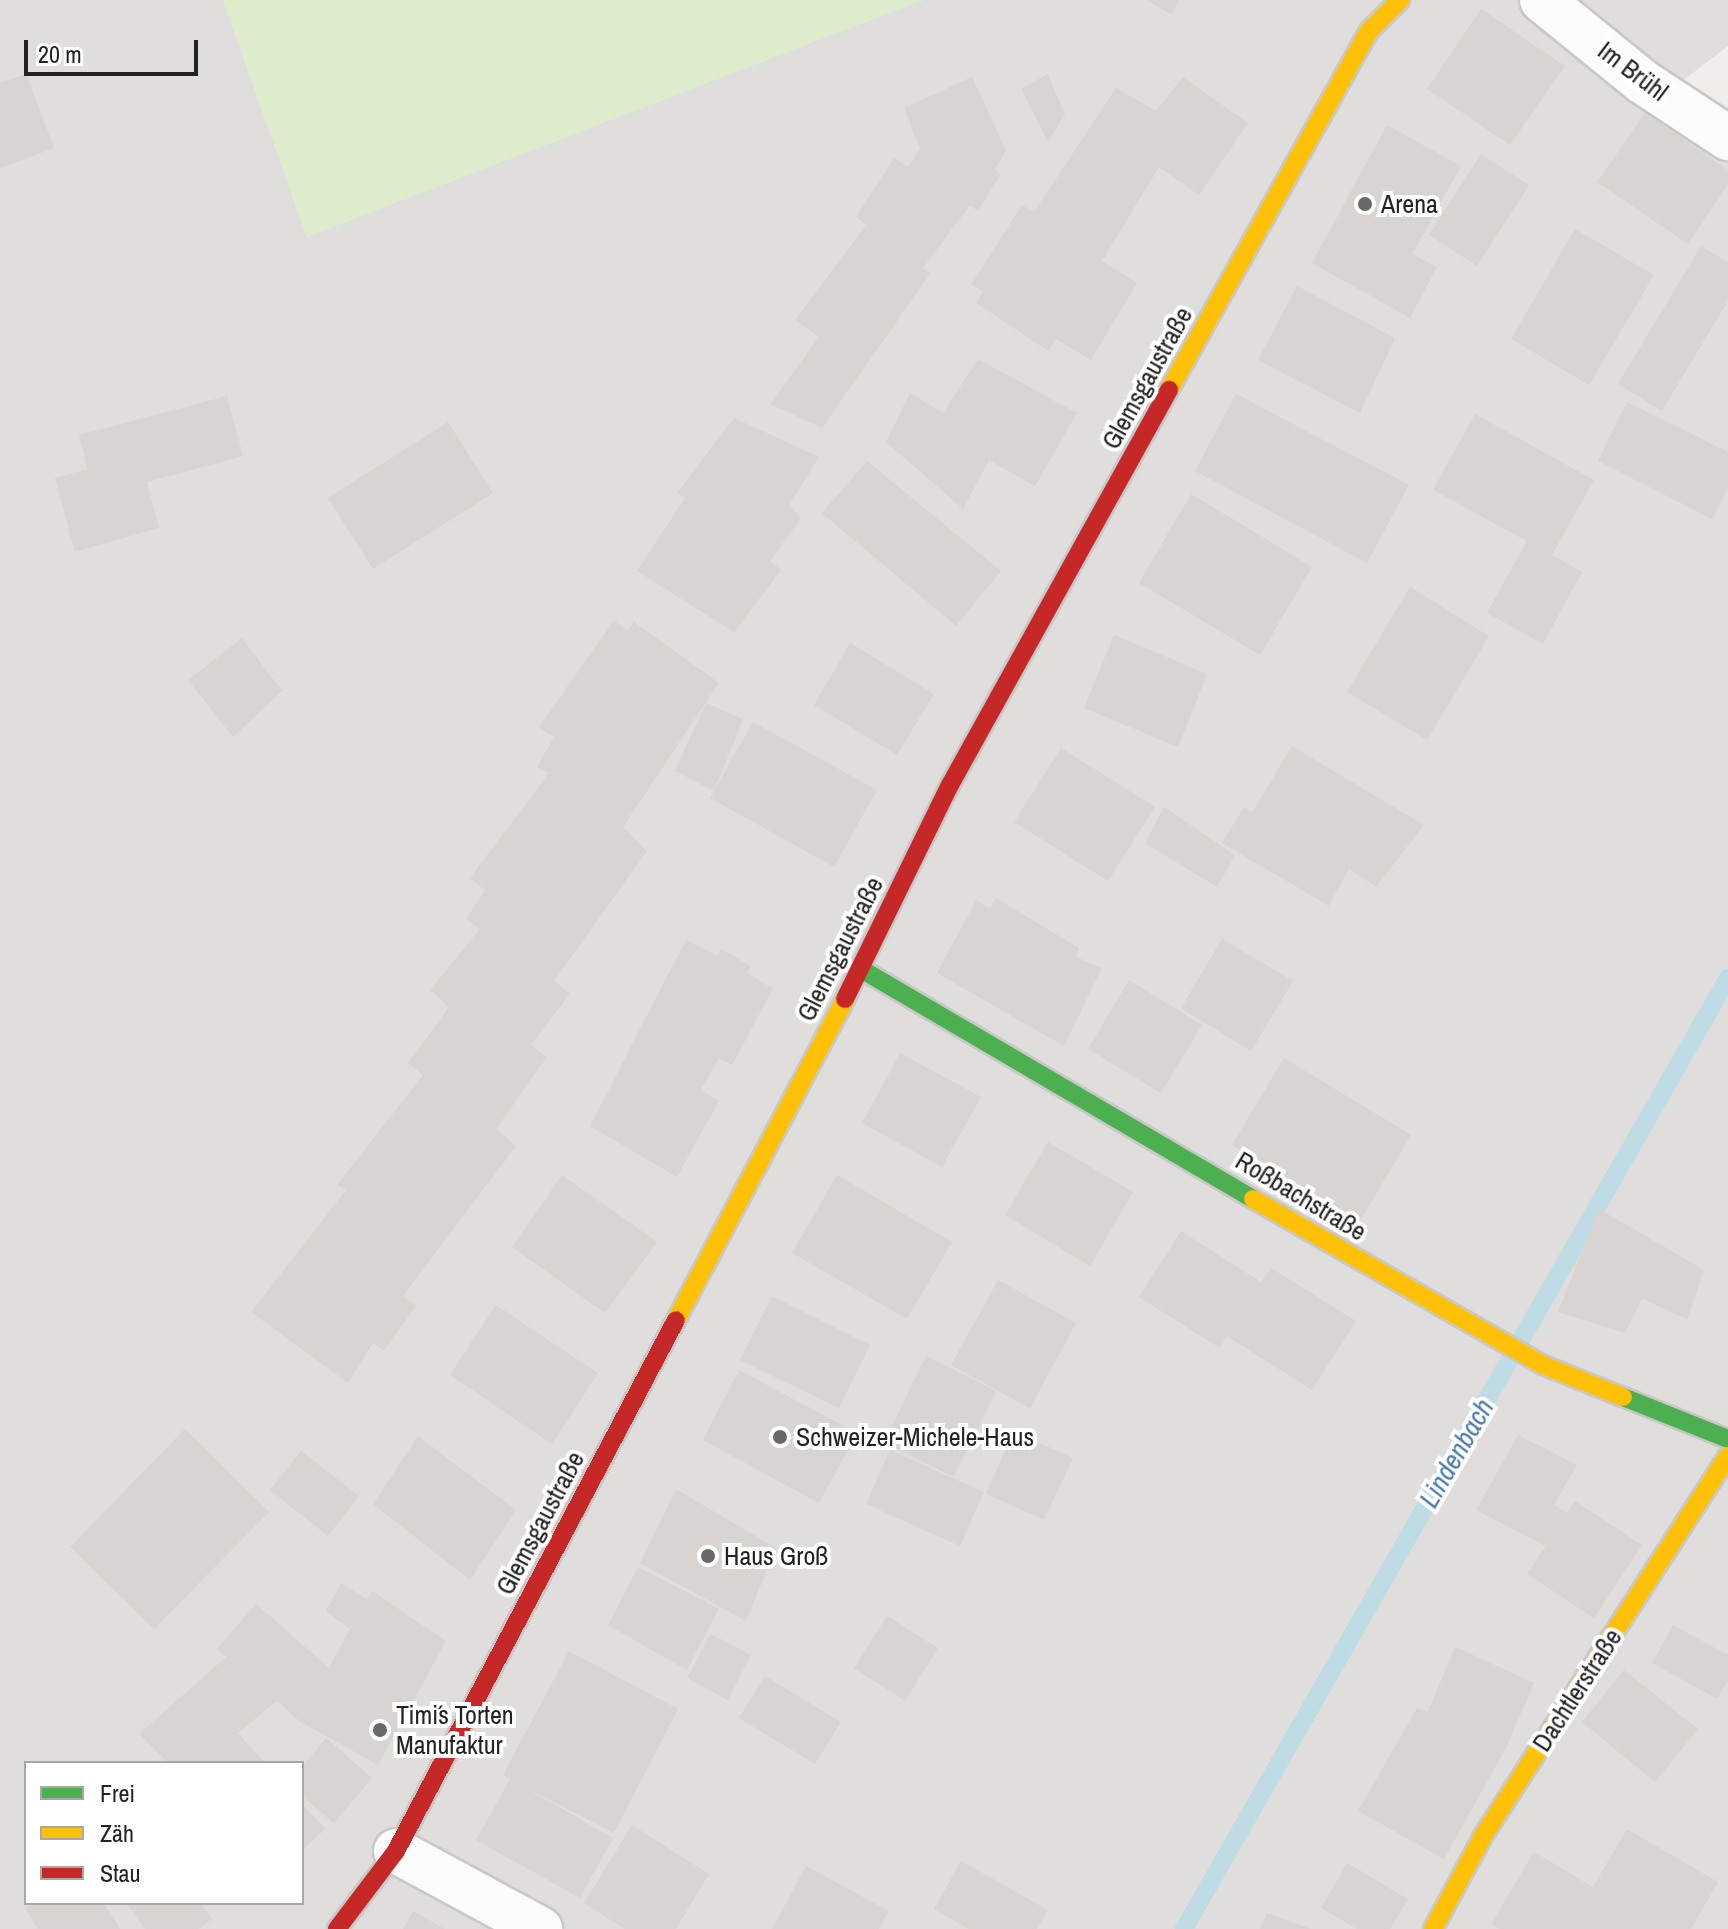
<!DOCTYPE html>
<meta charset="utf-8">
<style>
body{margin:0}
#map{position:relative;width:1728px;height:1929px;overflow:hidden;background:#f0eeeb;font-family:"Archivo Narrow",sans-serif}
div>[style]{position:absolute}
.residential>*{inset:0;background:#dfdedc}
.grass>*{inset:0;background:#ddeccb}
.stream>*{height:18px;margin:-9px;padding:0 9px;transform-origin:9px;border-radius:9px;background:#bfdbe3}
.building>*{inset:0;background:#d7d4d2}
.roads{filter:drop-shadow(2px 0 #c9c8c7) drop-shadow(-2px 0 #c9c8c7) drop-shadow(0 2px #c9c8c7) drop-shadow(0 -2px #c9c8c7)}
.street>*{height:44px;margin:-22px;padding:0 22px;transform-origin:22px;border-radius:22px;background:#fdfcfc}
.fast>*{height:18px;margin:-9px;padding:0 9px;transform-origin:9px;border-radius:9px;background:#4caf50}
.slow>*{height:18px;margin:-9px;padding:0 9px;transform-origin:9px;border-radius:9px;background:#ffc107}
.jam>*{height:18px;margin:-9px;padding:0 9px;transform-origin:9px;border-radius:9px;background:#c62828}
.dots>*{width:22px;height:22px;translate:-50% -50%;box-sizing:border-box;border:4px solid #fff;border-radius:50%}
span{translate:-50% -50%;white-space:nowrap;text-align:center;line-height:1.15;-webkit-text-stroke:8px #fff;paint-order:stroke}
.street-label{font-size:26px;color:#222}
.poi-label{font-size:26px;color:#222}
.left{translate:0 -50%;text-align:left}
.water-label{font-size:28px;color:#4a7aab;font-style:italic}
.legend{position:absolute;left:24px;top:1761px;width:280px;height:144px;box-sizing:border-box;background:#fff;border:2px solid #a7a7a7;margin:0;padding:10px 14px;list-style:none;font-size:24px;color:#222}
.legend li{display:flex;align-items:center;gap:16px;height:40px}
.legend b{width:40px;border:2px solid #a7a7a7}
.scale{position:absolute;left:24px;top:40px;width:174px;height:36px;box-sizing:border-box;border:4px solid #222;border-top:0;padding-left:10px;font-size:24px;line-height:28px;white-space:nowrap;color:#222;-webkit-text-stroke:6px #fff;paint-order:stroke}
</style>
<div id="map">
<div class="residential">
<i style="clip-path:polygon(evenodd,0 0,223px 0,307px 237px,532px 145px,923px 0,1728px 0,1728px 46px,1676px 86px,1728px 119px,1728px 1929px,0 1929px,0 0,26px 1763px,302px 1763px,302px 1903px,26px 1903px,26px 1763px)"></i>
</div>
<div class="grass">
<i style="clip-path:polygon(223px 0,923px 0,307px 237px)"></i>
</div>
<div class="stream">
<i style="left:1184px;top:1929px;width:1096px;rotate:-60.23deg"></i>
</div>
<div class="building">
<i style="clip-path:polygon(1147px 0,1179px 0,1172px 15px)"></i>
<i style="clip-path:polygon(1481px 9px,1565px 66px,1510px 145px,1427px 89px)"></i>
<i style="clip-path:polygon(26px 74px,54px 148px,0 168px,0 83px)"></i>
<i style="clip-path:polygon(1048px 74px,1065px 115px,1048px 142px,1021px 89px)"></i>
<i style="clip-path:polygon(972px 77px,1006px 150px,995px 170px,1001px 174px,978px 211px,970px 205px,923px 268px,930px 274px,822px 428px,770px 404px,819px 337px,795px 320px,866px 225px,856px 217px,894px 158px,908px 167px,920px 149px,904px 108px)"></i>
<i style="clip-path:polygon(1183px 77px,1248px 123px,1199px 195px,1159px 167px,1102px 261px,1137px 283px,1091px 360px,1056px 339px,1048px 351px,976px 303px,983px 291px,971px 285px,1022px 205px,1034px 212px,1116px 88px,1156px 111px)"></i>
<i style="clip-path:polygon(1645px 113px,1728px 170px,1728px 184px,1688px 244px,1597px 182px)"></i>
<i style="clip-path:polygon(1387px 125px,1461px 166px,1412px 254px,1437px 267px,1410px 318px,1312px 263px)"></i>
<i style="clip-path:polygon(1481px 154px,1529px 185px,1477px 266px,1429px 235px)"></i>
<i style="clip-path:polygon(1575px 229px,1654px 275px,1589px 385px,1511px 339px)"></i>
<i style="clip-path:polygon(1701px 246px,1728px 262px,1728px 301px,1662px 411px,1618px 384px)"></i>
<i style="clip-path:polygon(1297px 286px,1395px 338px,1360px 413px,1258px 360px)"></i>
<i style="clip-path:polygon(978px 359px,1077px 413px,1035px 486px,989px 460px,963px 509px,886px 442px,910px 393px,943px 413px)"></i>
<i style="clip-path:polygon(1236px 394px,1409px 485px,1367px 563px,1195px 471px)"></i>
<i style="clip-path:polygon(227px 396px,243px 456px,147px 482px,159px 528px,75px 552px,55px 478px,88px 469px,79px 435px)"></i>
<i style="clip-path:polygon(1627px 402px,1728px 452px,1728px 487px,1712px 519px,1598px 461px)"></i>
<i style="clip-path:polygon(1475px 414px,1594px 480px,1552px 555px,1582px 572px,1543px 644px,1487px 613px,1527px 541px,1433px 490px)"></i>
<i style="clip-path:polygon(734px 418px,819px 457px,789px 505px,801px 518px,770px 561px,781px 570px,734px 632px,637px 571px,685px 498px,677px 493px)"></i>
<i style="clip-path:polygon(448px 422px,493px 493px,373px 569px,328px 498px)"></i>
<i style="clip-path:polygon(867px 461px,1001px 571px,956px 626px,822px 513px)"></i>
<i style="clip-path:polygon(1191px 494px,1312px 567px,1260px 655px,1139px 583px)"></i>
<i style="clip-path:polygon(1410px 587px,1489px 636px,1427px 740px,1347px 692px)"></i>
<i style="clip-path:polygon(614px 620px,627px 631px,634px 622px,719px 683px,623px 827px,647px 851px,554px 981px,570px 994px,531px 1045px,547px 1057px,496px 1129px,516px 1146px,403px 1296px,416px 1306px,384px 1350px,373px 1343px,348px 1383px,251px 1312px,346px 1190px,337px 1185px,423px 1075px,408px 1063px,449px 1007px,430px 990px,480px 929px,466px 919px,485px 890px,470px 878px,549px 773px,537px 767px,554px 737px,539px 727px)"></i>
<i style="clip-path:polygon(1114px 635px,1207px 674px,1178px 747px,1084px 708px)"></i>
<i style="clip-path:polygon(242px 638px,282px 691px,233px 737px,188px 680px)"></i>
<i style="clip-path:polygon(850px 643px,934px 694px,897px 755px,814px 705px)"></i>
<i style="clip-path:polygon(706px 703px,743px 719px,714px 791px,753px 722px,877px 790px,834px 867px,710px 798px,714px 791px,675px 771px)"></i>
<i style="clip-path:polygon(1292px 746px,1424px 825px,1376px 887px,1349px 869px,1329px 906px,1222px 843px,1244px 807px,1252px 813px)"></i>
<i style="clip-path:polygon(1061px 748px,1155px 807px,1108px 881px,1014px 822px)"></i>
<i style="clip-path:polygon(1164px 807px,1235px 855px,1217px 887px,1145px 843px)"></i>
<i style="clip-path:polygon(996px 898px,1079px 948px,1076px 957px,1102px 968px,1064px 1046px,937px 973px,976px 900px,990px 909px)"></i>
<i style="clip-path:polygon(1222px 939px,1293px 981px,1251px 1051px,1181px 1008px)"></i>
<i style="clip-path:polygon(686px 940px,718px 956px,721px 949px,751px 966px,747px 973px,773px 989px,732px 1065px,719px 1058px,701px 1090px,719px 1101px,677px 1177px,590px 1126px)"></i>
<i style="clip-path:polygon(1129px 980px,1202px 1025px,1161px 1093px,1088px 1049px)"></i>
<i style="clip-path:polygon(900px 1053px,981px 1097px,942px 1167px,862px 1123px)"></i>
<i style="clip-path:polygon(1284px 1058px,1411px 1135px,1360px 1221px,1232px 1145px)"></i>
<i style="clip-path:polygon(1048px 1142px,1133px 1192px,1090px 1266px,1005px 1215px)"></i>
<i style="clip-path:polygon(562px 1175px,657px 1242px,605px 1313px,512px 1247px)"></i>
<i style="clip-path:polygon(837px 1175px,952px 1242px,907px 1319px,792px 1253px)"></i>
<i style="clip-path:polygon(1599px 1209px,1704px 1270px,1687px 1319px,1642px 1299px,1625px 1333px,1558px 1312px)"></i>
<i style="clip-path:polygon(1181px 1231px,1261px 1282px,1271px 1268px,1356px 1321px,1312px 1390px,1227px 1336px,1220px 1348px,1139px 1297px)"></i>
<i style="clip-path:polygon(998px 1280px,1076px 1323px,1030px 1408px,951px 1365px)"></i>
<i style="clip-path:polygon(772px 1296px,870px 1345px,839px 1408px,740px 1360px)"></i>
<i style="clip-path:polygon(496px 1305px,598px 1373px,552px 1444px,450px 1375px)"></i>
<i style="clip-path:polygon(926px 1356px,996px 1391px,953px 1477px,884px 1442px)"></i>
<i style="clip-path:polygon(739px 1370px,857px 1433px,819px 1503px,703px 1440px)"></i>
<i style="clip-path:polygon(185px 1429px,269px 1512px,154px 1629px,70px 1547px)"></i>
<i style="clip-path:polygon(1014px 1431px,1073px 1458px,1044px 1520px,986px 1494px)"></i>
<i style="clip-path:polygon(1518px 1435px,1577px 1465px,1554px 1505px,1567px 1513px,1575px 1501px,1642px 1545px,1594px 1618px,1527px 1574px,1546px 1546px,1476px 1510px)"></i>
<i style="clip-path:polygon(418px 1436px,516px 1510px,470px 1580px,373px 1504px)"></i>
<i style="clip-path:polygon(890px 1450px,984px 1492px,960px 1546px,866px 1504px)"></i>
<i style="clip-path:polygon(301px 1451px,359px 1496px,328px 1536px,270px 1490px)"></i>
<i style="clip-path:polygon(676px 1489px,776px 1548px,746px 1621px,640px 1563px)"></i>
<i style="clip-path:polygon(638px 1567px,719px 1609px,687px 1670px,608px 1625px)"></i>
<i style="clip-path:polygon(341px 1583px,368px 1600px,372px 1591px,446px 1641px,378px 1765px,299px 1721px,277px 1701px,238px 1733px,265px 1763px,168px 1763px,139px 1734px,226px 1657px,217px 1649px,256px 1604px,329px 1668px,350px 1629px,326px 1611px)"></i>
<i style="clip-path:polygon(887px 1616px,938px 1648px,905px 1701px,854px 1668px)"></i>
<i style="clip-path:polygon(1673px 1625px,1728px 1655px,1728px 1680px,1717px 1699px,1652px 1663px)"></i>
<i style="clip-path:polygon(711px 1634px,751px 1655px,728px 1700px,687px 1678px)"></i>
<i style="clip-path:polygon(1455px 1647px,1534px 1683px,1506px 1748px,1444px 1859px,1358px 1811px,1417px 1708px,1428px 1712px)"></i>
<i style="clip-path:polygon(569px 1651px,678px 1709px,614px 1833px,522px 1786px,613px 1838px,580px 1898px,476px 1840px,510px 1779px,503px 1775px)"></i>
<i style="clip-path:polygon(1624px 1670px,1698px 1729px,1655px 1782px,1582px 1722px)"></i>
<i style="clip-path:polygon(765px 1676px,841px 1722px,815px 1764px,739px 1718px)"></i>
<i style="clip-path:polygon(326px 1738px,372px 1778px,334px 1823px,302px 1796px,302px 1767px)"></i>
<i style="clip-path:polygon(302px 1804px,325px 1829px,302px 1850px)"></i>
<i style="clip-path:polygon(632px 1825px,709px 1874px,676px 1929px,625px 1929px,584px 1903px)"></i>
<i style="clip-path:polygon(1627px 1829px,1718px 1882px,1691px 1929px,1500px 1929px,1491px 1924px,1534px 1852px,1593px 1887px)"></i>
<i style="clip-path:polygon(961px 1861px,1048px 1910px,1037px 1929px,969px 1929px,934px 1909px)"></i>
<i style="clip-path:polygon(1347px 1863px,1408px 1899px,1390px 1929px,1357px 1929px,1321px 1908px)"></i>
<i style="clip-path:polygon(806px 1866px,889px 1911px,879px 1929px,772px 1929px)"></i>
<i style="clip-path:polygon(34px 1903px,104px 1903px,120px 1929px,38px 1929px,25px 1908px)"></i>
<i style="clip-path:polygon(126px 1903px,200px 1903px,212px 1919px,198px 1929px,145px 1929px)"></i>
<i style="clip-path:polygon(413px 1911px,445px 1929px,403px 1929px)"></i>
<i style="clip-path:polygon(1267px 1913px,1311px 1929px,1260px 1929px)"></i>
</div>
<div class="roads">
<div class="street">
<i style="left:1542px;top:0;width:130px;rotate:39.1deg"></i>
<i style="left:1643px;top:82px;width:102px;rotate:33.4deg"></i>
<i style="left:396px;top:1851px;width:164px;rotate:28.4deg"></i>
</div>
<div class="fast">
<i style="left:861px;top:969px;width:454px;rotate:30.4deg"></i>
<i style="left:1623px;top:1397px;width:113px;rotate:21.8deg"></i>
</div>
<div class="slow">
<i style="left:1169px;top:390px;width:411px;rotate:-60.9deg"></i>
<i style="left:1369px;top:31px;width:44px;rotate:-45deg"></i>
<i style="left:1253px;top:1199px;width:334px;rotate:29.8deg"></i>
<i style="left:1543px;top:1365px;width:86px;rotate:21.8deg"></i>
<i style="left:676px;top:1320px;width:363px;rotate:-62.2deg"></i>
<i style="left:1433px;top:1929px;width:106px;rotate:-61.7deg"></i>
<i style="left:1483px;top:1836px;width:452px;rotate:-57.2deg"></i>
</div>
<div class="jam">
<i style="left:845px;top:999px;width:238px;rotate:-63.9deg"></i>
<i style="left:950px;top:785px;width:452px;rotate:-61deg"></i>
<i style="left:337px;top:1929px;width:98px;rotate:-52.9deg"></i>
<i style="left:396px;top:1851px;width:600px;rotate:-62.2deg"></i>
</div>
</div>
<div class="dots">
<i style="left:1365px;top:204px;background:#6a6968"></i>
<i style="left:780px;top:1437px;background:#6a6968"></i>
<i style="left:708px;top:1556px;background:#6a6968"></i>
<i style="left:380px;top:1730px;background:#6a6968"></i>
</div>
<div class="street-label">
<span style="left:1633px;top:71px;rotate:37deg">Im Brühl</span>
<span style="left:1147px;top:378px;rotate:-61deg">Glemsgaustraße</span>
<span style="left:840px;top:949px;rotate:-63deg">Glemsgaustraße</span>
<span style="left:1301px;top:1196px;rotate:31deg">Roßbachstraße</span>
<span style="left:540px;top:1523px;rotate:-62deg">Glemsgaustraße</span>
<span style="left:1577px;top:1690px;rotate:-57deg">Dachtlerstraße</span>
</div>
<div class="poi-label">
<span class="left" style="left:1381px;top:204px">Arena</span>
<span class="left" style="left:796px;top:1437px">Schweizer-Michele-Haus</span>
<span class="left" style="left:724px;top:1556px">Haus Groß</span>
<span class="left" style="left:396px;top:1730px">Timi´s Torten<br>Manufaktur</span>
</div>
<div class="water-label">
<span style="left:1456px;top:1453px;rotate:-60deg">Lindenbach</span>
</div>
<ul class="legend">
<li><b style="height:10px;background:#4caf50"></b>Frei</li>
<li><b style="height:10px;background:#ffc107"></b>Zäh</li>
<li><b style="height:10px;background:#c62828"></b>Stau</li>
</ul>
<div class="scale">20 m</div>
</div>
